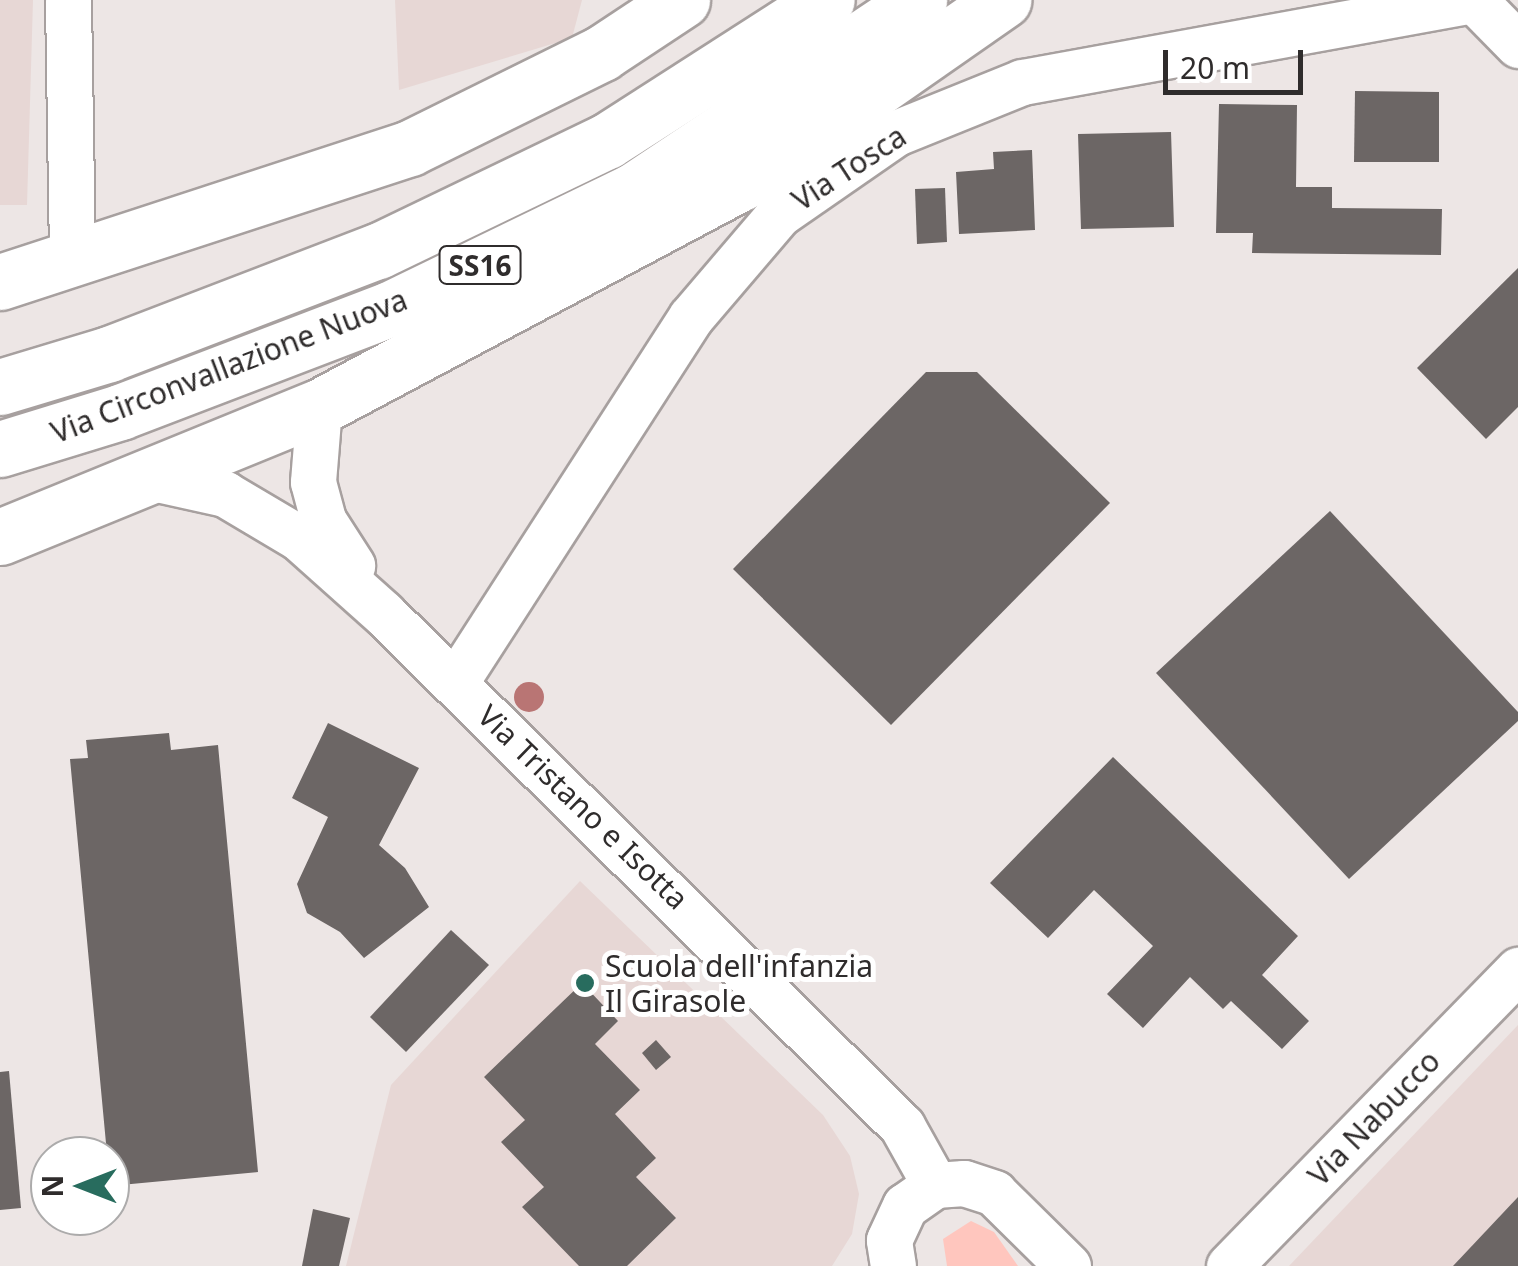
<!DOCTYPE html>
<style>
body{margin:0}
#map{position:relative;width:1518px;height:1266px;overflow:hidden;background:#ede6e5;font-family:"Noto Sans",sans-serif}
div>[style]{position:absolute}
.built>*{inset:0;background:#e7d7d5}
.green>*{inset:0;background:#ffc6be}
.building>*{inset:0;background:#6c6665}
.roads{filter:drop-shadow(2px 0 #a7a09f) drop-shadow(-2px 0 #a7a09f) drop-shadow(0 2px #a7a09f) drop-shadow(0 -2px #a7a09f)}
.street>*{height:45px;margin:-22.5px;padding:0 22.5px;transform-origin:22.5px;border-radius:22.5px;background:#fff}
.primary>*{height:55px;margin:-27.5px;padding:0 27.5px;transform-origin:27.5px;border-radius:27.5px;background:#fff}
.trees>*{width:30px;height:30px;margin:-15px;border-radius:50%;background:#b97574}
.dots>*{width:28px;height:28px;translate:-50% -50%;box-sizing:border-box;border:5px solid #fff;border-radius:50%}
span{translate:-50% -50%;white-space:nowrap;text-align:center;line-height:1.15;-webkit-text-stroke:10px #fff;paint-order:stroke}
.shield-label span{padding:2px 8px;background:#fff;border:2px solid;border-radius:8px;-webkit-text-stroke-width:0}
.shield-label{font-size:28px;color:#2f2c2c;font-weight:700}
.street-label{font-size:30px;color:#2f2c2c}
.poi-label{font-size:30px;color:#2f2c2c}
.left{translate:0 -50%;text-align:left}
.north{position:absolute;left:30px;top:1136px;width:100px;height:100px;box-sizing:border-box;background:#fff;border:2px solid #acabab;border-radius:50%;rotate:270deg;font-size:28px;font-weight:700;line-height:40px;text-align:center;color:#2f2c2c}
.north::after{content:'';display:block;margin:auto;width:35px;height:45px;background:#286c5e;clip-path:polygon(50% 0,100% 100%,50% 72%,0 100%)}
.scale{position:absolute;left:1163px;top:50px;width:140px;height:45px;box-sizing:border-box;border:5px solid #2f2c2c;border-top:0;padding-left:12px;font-size:30px;line-height:35px;white-space:nowrap;color:#2f2c2c;-webkit-text-stroke:8px #fff;paint-order:stroke}
</style>
<div id="map">
<div class="built">
<i style="clip-path:polygon(0 0,33px 0,27px 205px,0 205px)"></i>
<i style="clip-path:polygon(395px 0,582px 0,572px 38px,399px 90px)"></i>
<i style="clip-path:polygon(580px 881px,823px 1115px,850px 1156px,859px 1194px,852px 1234px,832px 1266px,346px 1266px,391px 1085px)"></i>
<i style="clip-path:polygon(1518px 1025px,1518px 1266px,1289px 1266px)"></i>
</div>
<div class="green">
<i style="clip-path:polygon(971px 1221px,994px 1232px,1018px 1266px,947px 1266px,943px 1239px)"></i>
</div>
<div class="building">
<i style="clip-path:polygon(1355px 91px,1439px 92px,1439px 162px,1354px 162px)"></i>
<i style="clip-path:polygon(1219px 104px,1297px 105px,1296px 187px,1332px 187px,1332px 208px,1442px 209px,1441px 255px,1252px 253px,1253px 233px,1216px 233px)"></i>
<i style="clip-path:polygon(1171px 132px,1174px 227px,1081px 229px,1078px 134px)"></i>
<i style="clip-path:polygon(1032px 150px,1035px 230px,959px 234px,956px 172px,994px 169px,993px 152px)"></i>
<i style="clip-path:polygon(945px 188px,947px 242px,917px 244px,915px 189px)"></i>
<i style="clip-path:polygon(1518px 268px,1518px 407px,1486px 439px,1417px 368px)"></i>
<i style="clip-path:polygon(926px 372px,977px 372px,1110px 503px,891px 725px,733px 569px)"></i>
<i style="clip-path:polygon(1330px 511px,1518px 712px,1518px 721px,1349px 879px,1156px 673px)"></i>
<i style="clip-path:polygon(328px 723px,419px 768px,379px 845px,405px 868px,429px 907px,364px 958px,340px 932px,307px 913px,297px 884px,328px 817px,292px 798px)"></i>
<i style="clip-path:polygon(169px 733px,171px 750px,218px 745px,258px 1172px,110px 1186px,70px 759px,88px 758px,86px 740px)"></i>
<i style="clip-path:polygon(1113px 757px,1298px 936px,1262px 975px,1309px 1021px,1282px 1049px,1231px 1001px,1223px 1009px,1190px 977px,1143px 1028px,1107px 994px,1153px 946px,1094px 890px,1048px 938px,990px 883px)"></i>
<i style="clip-path:polygon(451px 930px,489px 965px,406px 1052px,370px 1017px)"></i>
<i style="clip-path:polygon(582px 983px,618px 1021px,595px 1044px,640px 1090px,615px 1114px,656px 1158px,636px 1177px,676px 1218px,627px 1266px,579px 1266px,522px 1207px,544px 1187px,501px 1142px,525px 1120px,484px 1077px)"></i>
<i style="clip-path:polygon(656px 1040px,671px 1057px,656px 1070px,642px 1053px)"></i>
<i style="clip-path:polygon(9px 1071px,21px 1208px,0 1210px,0 1072px)"></i>
<i style="clip-path:polygon(1518px 1197px,1518px 1266px,1453px 1266px)"></i>
<i style="clip-path:polygon(313px 1209px,350px 1218px,339px 1266px,302px 1266px)"></i>
</div>
<div class="roads">
<div class="street">
<i style="left:68px;top:0;width:261px;rotate:89.1deg"></i>
<i style="left:1474px;top:0;width:63px;rotate:45.6deg"></i>
<i style="left:319px;top:407px;width:75px;rotate:94.6deg"></i>
<i style="left:313px;top:482px;width:39px;rotate:75deg"></i>
<i style="left:323px;top:520px;width:54px;rotate:57.2deg"></i>
<i style="left:153px;top:478px;width:74px;rotate:12.5deg"></i>
<i style="left:225px;top:494px;width:86px;rotate:30.7deg"></i>
<i style="left:299px;top:538px;width:113px;rotate:41.8deg"></i>
<i style="left:383px;top:613px;width:730px;rotate:44.67deg"></i>
<i style="left:902px;top:1126px;width:68px;rotate:60.8deg"></i>
<i style="left:455px;top:683px;width:435px;rotate:-57.2deg"></i>
<i style="left:691px;top:317px;width:135px;rotate:-49.5deg"></i>
<i style="left:779px;top:214px;width:142px;rotate:-34.7deg"></i>
<i style="left:896px;top:133px;width:136px;rotate:-22deg"></i>
<i style="left:1022px;top:82px;width:459px;rotate:-10.3deg"></i>
<i style="left:893px;top:1266px;width:26px;rotate:-99deg"></i>
<i style="left:889px;top:1240px;width:38px;rotate:-65deg"></i>
<i style="left:905px;top:1206px;width:37px;rotate:-35deg"></i>
<i style="left:935px;top:1185px;width:29px;rotate:-4deg"></i>
<i style="left:964px;top:1183px;width:32px;rotate:18deg"></i>
<i style="left:994px;top:1193px;width:104px;rotate:44.6deg"></i>
<i style="left:1229px;top:1266px;width:414px;rotate:-45.7deg"></i>
</div>
<div class="primary">
<i style="left:0;top:282px;width:431px;rotate:-18.1deg"></i>
<i style="left:410px;top:148px;width:214px;rotate:-26.3deg"></i>
<i style="left:602px;top:53px;width:96px;rotate:-33.5deg"></i>
<i style="left:0;top:387px;width:114px;rotate:-16.8deg"></i>
<i style="left:109px;top:354px;width:288px;rotate:-21deg"></i>
<i style="left:378px;top:251px;width:254px;rotate:-25.7deg"></i>
<i style="left:607px;top:141px;width:261px;rotate:-32.7deg"></i>
<i style="left:0;top:449px;width:126px;rotate:-17.1deg"></i>
<i style="left:120px;top:412px;width:289px;rotate:-20.9deg"></i>
<i style="left:390px;top:309px;width:270px;rotate:-25.9deg"></i>
<i style="left:633px;top:191px;width:344px;rotate:-33.7deg"></i>
<i style="left:0;top:537px;width:344px;rotate:-22.2deg"></i>
<i style="left:319px;top:407px;width:478px;rotate:-28deg"></i>
<i style="left:741px;top:183px;width:320px;rotate:-34.9deg"></i>
</div>
</div>
<div class="trees">
<i style="left:529px;top:697px"></i>
</div>
<div class="dots">
<i style="left:585px;top:983px;background:#286c5e"></i>
</div>
<div class="shield-label">
<span style="left:480px;top:265px">SS16</span>
</div>
<div class="street-label">
<span style="left:849px;top:168px;rotate:-33deg">Via Tosca</span>
<span style="left:229px;top:366px;rotate:-21deg">Via Circonvallazione Nuova</span>
<span style="left:583px;top:807px;rotate:44deg">Via Tristano e Isotta</span>
<span style="left:1374px;top:1118px;rotate:-46deg">Via Nabucco</span>
</div>
<div class="poi-label">
<span class="left" style="left:605px;top:983px">Scuola dell'infanzia<br>Il Girasole</span>
</div>
<div class="north">N</div>
<div class="scale">20 m</div>
</div>
